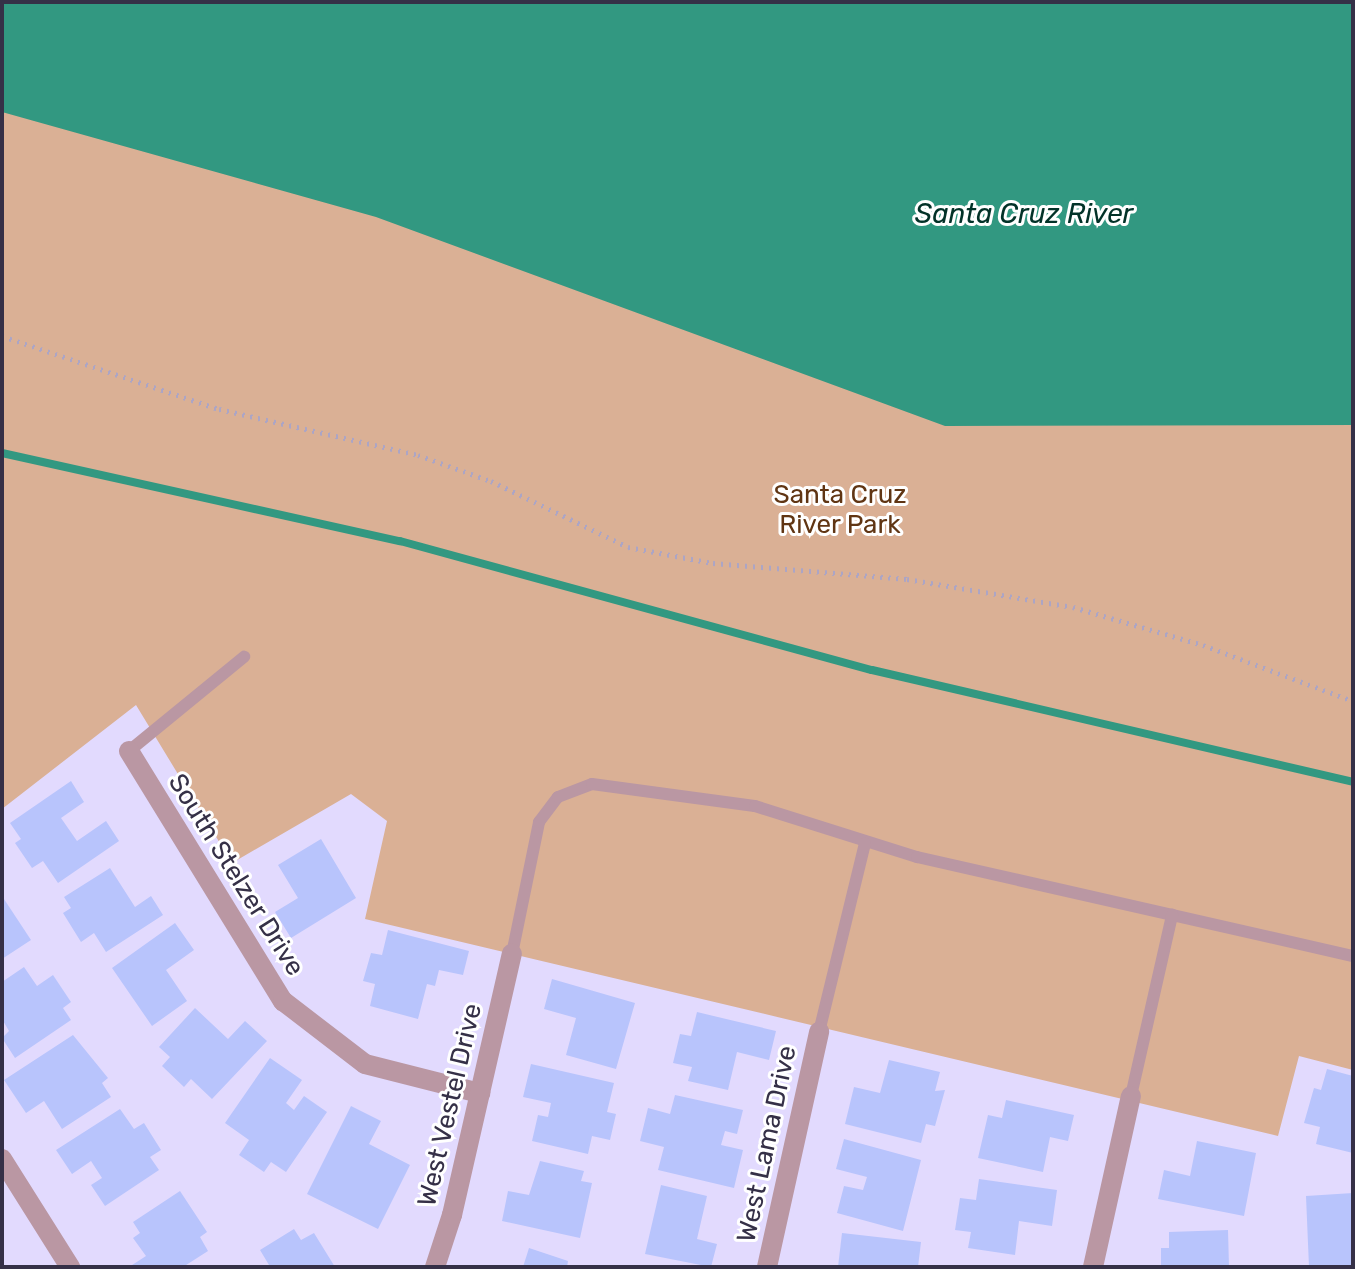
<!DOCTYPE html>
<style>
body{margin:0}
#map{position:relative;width:1355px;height:1269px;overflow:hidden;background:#e2dafe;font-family:Rubik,sans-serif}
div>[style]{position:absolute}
.green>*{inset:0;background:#dab095}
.water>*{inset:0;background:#329881}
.stream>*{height:8px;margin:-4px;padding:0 4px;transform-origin:4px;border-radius:4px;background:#329881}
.building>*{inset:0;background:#b8c4fc}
.path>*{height:5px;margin-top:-2.5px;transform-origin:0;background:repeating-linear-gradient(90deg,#aca5c5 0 2px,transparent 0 8px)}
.service>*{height:12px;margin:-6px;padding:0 6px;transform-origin:6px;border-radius:6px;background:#ba97a3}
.minor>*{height:20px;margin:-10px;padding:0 10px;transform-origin:10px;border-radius:10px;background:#ba97a3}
span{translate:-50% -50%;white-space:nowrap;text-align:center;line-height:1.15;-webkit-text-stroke:6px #fff;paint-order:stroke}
.park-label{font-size:26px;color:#603513}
.street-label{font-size:26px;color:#353047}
.water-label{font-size:28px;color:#023228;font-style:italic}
.frame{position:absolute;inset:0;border:4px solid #353047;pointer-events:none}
</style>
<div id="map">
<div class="green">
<i style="clip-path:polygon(2px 2px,1353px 2px,1353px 1070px,1299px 1056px,1278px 1136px,365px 919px,387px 821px,351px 794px,232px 863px,136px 705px,2px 809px)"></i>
</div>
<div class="water">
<i style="clip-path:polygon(2px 2px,1353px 2px,1353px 425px,945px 426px,376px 217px,2px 112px)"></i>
</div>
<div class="stream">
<i style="left:2px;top:453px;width:408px;rotate:12.5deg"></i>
<i style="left:400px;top:541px;width:489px;rotate:15.3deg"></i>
<i style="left:872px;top:670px;width:494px;rotate:13.1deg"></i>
</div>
<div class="building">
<i style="clip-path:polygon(71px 781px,84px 802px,61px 818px,77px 841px,106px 821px,119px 841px,58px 883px,43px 861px,32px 868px,15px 843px,21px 839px,10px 823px)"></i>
<i style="clip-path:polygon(321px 839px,356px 898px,291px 938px,275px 912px,298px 898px,278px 865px)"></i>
<i style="clip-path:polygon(110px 868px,135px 907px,151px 896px,163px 915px,106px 952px,94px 933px,81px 942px,63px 913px,71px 908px,64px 897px)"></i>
<i style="clip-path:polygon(2px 896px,31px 940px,2px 959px)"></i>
<i style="clip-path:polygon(175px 923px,194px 950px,166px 970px,187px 1001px,152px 1026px,112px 968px)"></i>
<i style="clip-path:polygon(388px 930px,469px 951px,463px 975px,439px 970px,435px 986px,427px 984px,418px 1019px,370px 1006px,375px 984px,363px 981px,371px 953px,382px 955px)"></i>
<i style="clip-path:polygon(24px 967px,37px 986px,53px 975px,71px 1002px,63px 1008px,71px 1020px,15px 1058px,2px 1038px,9px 1031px,2px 1019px,2px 982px)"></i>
<i style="clip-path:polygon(552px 979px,635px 1003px,616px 1069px,566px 1055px,576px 1018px,544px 1009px)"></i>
<i style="clip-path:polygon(195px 1008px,228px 1039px,245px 1021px,267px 1041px,212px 1099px,191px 1079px,184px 1087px,162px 1066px,170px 1057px,159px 1047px)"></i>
<i style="clip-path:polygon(697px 1012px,776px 1031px,769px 1060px,737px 1052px,728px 1090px,688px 1081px,692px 1067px,673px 1063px,680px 1034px,691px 1036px)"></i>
<i style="clip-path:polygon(73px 1035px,108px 1078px,102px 1083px,111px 1097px,62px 1129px,44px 1101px,26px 1113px,4px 1080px)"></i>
<i style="clip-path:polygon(270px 1058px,302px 1080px,286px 1103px,294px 1110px,304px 1096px,327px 1112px,286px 1172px,271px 1162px,264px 1172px,239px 1155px,249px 1140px,225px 1123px)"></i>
<i style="clip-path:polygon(889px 1060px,940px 1072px,935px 1091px,945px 1090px,935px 1126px,926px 1124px,921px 1143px,845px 1124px,854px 1087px,880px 1093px)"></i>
<i style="clip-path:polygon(531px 1064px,614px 1083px,607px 1112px,616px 1114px,610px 1140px,592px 1136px,588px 1154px,532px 1141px,538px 1115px,548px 1117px,551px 1103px,523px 1097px)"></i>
<i style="clip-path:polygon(1327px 1069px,1353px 1076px,1353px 1153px,1316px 1144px,1320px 1127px,1304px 1123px,1314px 1088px,1321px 1090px)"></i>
<i style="clip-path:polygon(675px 1095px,743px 1110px,737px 1134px,725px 1131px,721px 1145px,743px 1150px,734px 1188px,658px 1170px,664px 1147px,640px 1141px,648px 1108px,670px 1114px)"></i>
<i style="clip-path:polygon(1006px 1100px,1074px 1115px,1068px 1141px,1050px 1137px,1043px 1172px,978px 1158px,988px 1115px,1002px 1118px)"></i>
<i style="clip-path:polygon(351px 1106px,381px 1121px,369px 1144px,410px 1165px,378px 1229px,307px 1194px)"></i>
<i style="clip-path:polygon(120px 1109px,134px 1129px,144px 1123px,161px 1150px,150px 1157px,159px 1170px,105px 1206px,91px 1185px,102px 1178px,91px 1161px,72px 1174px,56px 1150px)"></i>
<i style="clip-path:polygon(844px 1139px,921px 1160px,903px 1231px,837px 1213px,844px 1186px,863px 1190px,867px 1177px,836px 1169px)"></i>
<i style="clip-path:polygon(1197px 1141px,1256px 1153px,1244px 1216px,1158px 1199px,1164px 1170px,1190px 1176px)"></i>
<i style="clip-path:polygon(540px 1161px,584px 1171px,581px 1181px,592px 1183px,580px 1238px,502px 1221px,508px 1191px,529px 1195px)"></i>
<i style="clip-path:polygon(979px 1179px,1057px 1190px,1052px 1226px,1019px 1221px,1015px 1255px,968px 1248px,971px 1232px,955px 1230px,960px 1198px,976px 1200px)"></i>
<i style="clip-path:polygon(661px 1185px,707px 1196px,697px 1239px,717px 1244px,711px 1267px,645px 1254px)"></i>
<i style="clip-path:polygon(180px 1191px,207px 1232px,200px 1237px,208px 1251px,183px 1267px,129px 1267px,146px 1256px,133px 1238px,140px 1233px,133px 1222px)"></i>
<i style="clip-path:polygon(1353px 1193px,1353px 1267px,1309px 1267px,1306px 1196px)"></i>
<i style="clip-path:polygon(294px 1229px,301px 1240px,314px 1233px,335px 1267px,265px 1267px,269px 1265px,260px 1250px)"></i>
<i style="clip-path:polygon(1228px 1230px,1229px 1267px,1161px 1267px,1161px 1248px,1169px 1248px,1169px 1232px)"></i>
<i style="clip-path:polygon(842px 1233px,921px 1242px,918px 1267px,838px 1267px)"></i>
<i style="clip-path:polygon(529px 1248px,568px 1261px,567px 1267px,523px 1267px)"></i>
</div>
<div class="path">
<i style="left:2px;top:336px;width:229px;rotate:18.6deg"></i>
<i style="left:219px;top:409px;width:204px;rotate:13deg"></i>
<i style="left:418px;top:455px;width:77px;rotate:19.6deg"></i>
<i style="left:491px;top:481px;width:152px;rotate:25.7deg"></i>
<i style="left:628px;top:547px;width:86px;rotate:10.7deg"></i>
<i style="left:713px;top:563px;width:195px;rotate:4.7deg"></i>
<i style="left:907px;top:579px;width:168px;rotate:9.6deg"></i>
<i style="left:1073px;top:607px;width:135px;rotate:16.3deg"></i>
<i style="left:1203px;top:645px;width:160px;rotate:20.5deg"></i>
</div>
<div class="service">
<i style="left:129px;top:751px;width:149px;rotate:-39.3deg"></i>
<i style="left:512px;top:954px;width:135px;rotate:-78.4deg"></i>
<i style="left:539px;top:822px;width:31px;rotate:-53deg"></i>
<i style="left:558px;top:797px;width:36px;rotate:-21deg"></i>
<i style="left:592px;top:784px;width:164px;rotate:7.7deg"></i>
<i style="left:755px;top:806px;width:170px;rotate:17.5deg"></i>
<i style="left:917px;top:857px;width:447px;rotate:12.8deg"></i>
<i style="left:819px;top:1032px;width:194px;rotate:-76.3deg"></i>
<i style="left:1131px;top:1096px;width:186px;rotate:-77.2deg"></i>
</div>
<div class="minor">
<i style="left:129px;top:751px;width:294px;rotate:58.4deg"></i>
<i style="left:283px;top:1001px;width:103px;rotate:37.5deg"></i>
<i style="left:365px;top:1064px;width:119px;rotate:14.2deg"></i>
<i style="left:2px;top:1159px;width:128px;rotate:57.8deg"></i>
<i style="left:435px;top:1267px;width:55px;rotate:-71.9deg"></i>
<i style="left:452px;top:1215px;width:268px;rotate:-77.1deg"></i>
<i style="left:767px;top:1267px;width:241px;rotate:-77.5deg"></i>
<i style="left:1093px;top:1267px;width:175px;rotate:-77.5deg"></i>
</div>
<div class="park-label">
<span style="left:840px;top:510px">Santa Cruz<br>River Park</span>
</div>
<div class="street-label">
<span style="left:236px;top:875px;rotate:58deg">South Stelzer Drive</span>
<span style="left:450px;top:1105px;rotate:-77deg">West Vestel Drive</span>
<span style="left:767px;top:1144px;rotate:-78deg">West Lama Drive</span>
</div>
<div class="water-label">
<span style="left:1024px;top:214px">Santa Cruz River</span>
</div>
<div class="frame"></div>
</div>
